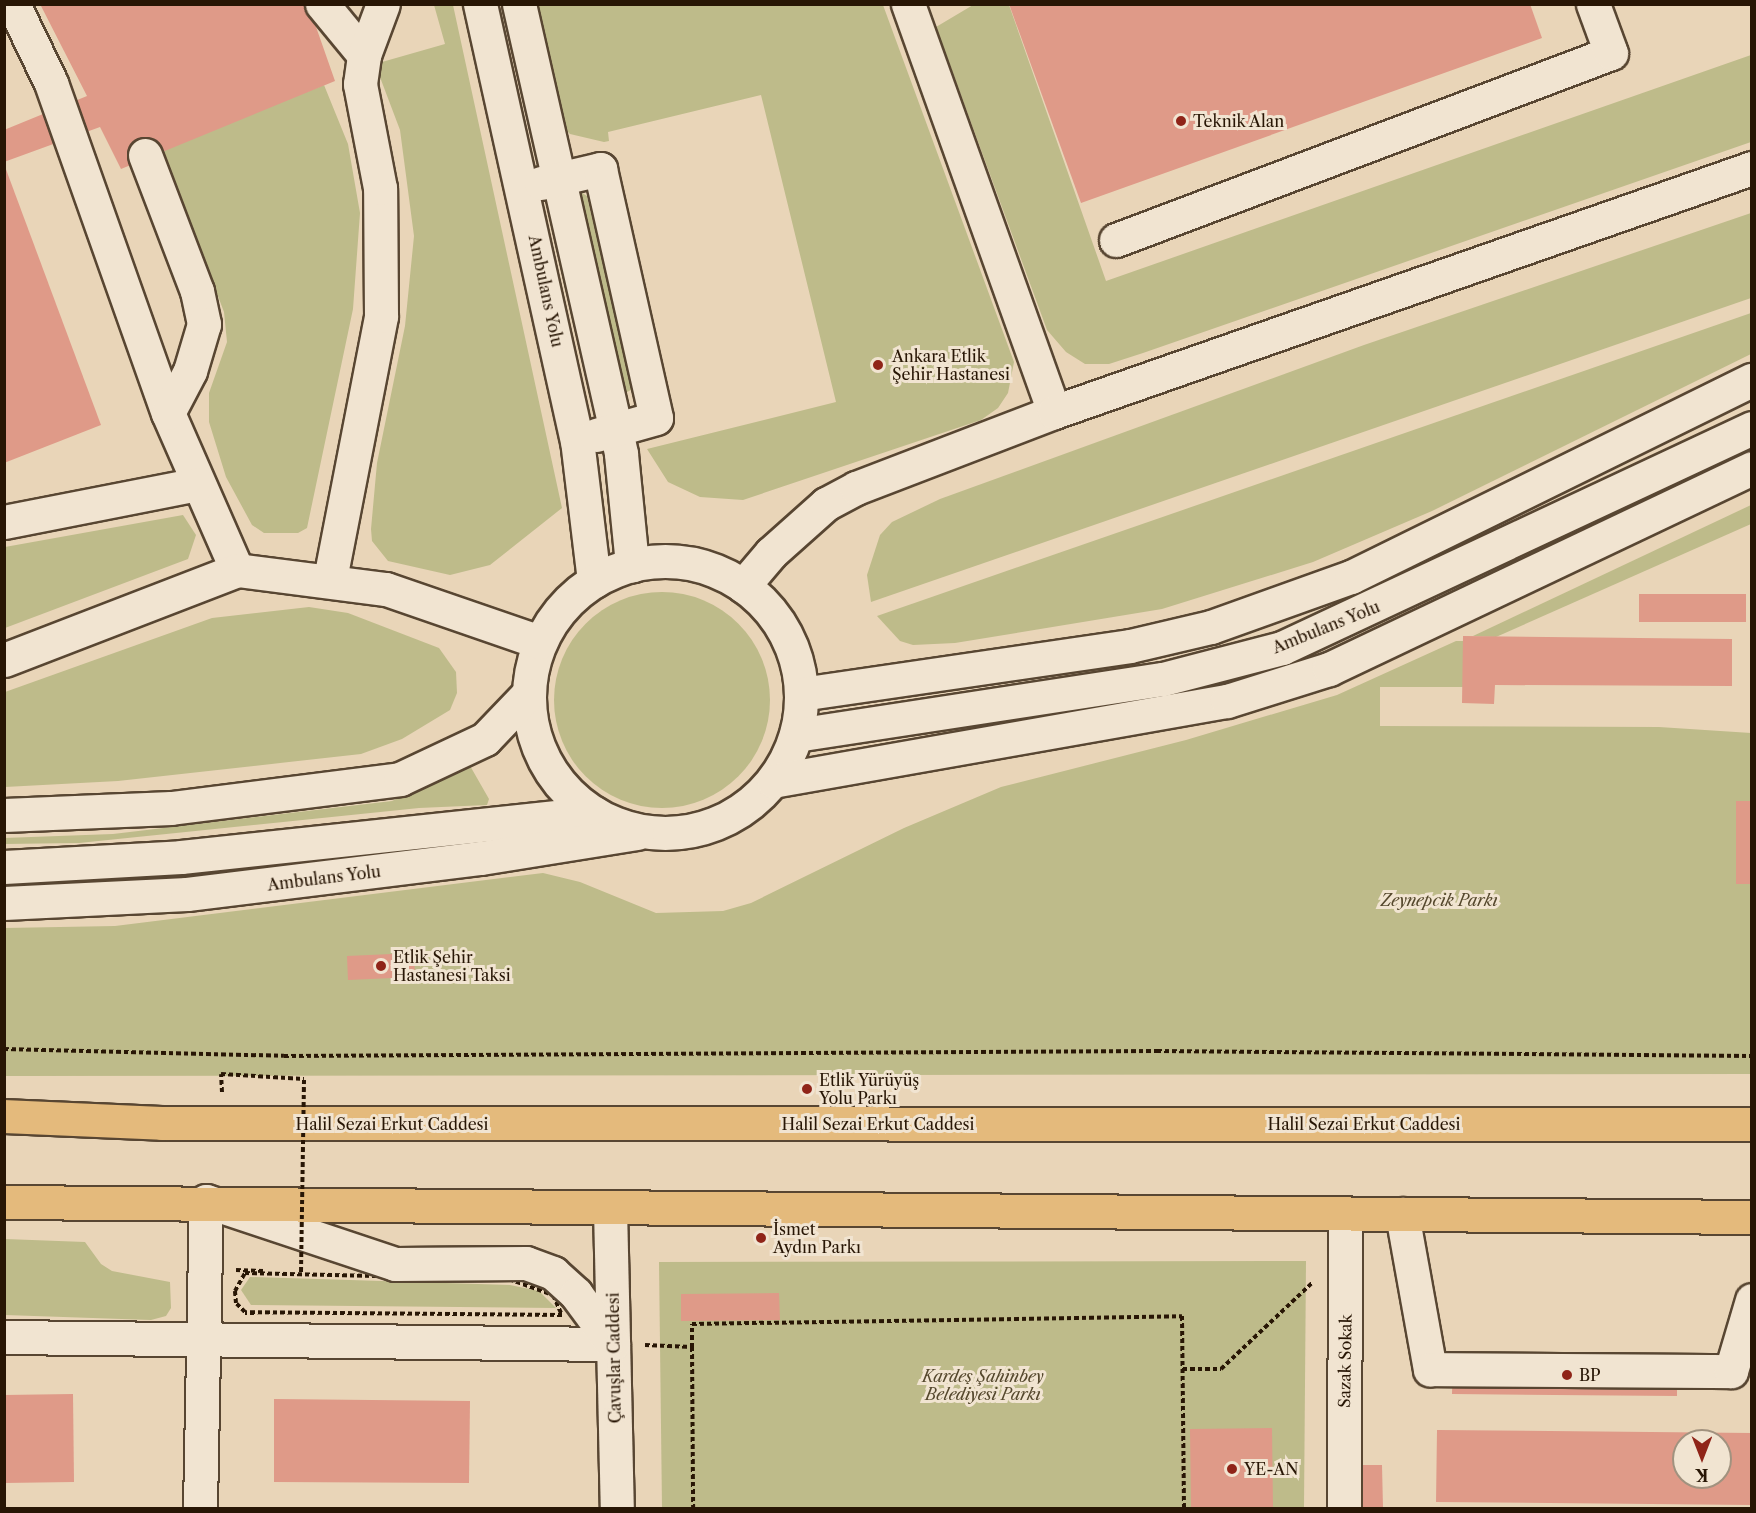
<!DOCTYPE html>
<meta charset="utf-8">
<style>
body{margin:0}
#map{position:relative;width:1756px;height:1513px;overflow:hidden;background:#e9d5b8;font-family:"Libre Caslon Text",serif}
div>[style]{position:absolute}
.green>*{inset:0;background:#bebb8a}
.round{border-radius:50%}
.building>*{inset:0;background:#df9a88}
.path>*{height:4px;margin-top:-2px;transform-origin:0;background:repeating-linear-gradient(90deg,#281605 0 4.5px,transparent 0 7.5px)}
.roads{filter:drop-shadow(2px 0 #584632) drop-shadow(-2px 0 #584632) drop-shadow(0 2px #584632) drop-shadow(0 -2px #584632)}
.minor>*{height:33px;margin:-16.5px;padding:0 16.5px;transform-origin:16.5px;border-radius:16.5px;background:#f1e4d1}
.minor>.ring{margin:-16.5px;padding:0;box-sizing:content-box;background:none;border:33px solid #f1e4d1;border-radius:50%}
.major>*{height:33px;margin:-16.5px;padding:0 16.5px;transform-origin:16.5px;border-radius:16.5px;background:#e4ba7c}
.path-bridge>*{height:4px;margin-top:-2px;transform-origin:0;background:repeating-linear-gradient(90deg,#281605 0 4.5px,transparent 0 7.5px)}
.dots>*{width:16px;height:16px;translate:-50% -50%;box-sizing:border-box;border:3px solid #f1e4d1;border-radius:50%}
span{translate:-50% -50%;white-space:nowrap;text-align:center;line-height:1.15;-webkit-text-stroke:6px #f1e4d1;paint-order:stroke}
.poi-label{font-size:16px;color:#281605}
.left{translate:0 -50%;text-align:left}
.street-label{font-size:16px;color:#281605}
.park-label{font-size:16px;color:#55482d;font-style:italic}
.frame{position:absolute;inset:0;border:6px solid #281605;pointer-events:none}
.north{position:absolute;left:1672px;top:1429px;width:60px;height:60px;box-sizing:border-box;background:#f1e4d1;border:2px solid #a1927f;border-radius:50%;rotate:180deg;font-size:16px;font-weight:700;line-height:24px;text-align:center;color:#281605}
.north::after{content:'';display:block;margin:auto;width:21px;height:27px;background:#8f2418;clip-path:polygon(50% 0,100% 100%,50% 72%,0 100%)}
</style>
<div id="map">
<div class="green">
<i style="clip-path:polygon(544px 4px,883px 5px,1014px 362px,1008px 393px,998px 408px,981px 420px,743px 500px,700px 497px,668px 482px,647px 449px,836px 402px,761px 95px,608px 132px,609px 141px,604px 142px,570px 134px,563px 127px,534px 8px)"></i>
<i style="clip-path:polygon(434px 5px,453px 5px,562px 508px,490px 565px,450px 575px,388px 561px,372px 541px,371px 529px,377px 463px,405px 326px,414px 236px,400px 130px,375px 64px,445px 44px)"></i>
<i style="clip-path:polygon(973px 5px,1009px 5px,1106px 281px,1751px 55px,1751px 142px,1143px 353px,1109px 364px,1085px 364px,1066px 352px,1047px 330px,936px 27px)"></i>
<i style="clip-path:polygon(324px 85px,348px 144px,360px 213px,353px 309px,307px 528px,298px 533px,264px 533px,252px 525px,226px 477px,209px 422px,209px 393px,227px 342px,224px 312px,162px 149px)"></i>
<i style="clip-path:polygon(579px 191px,587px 196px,631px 384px,631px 390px,623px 394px,575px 192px)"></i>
<i style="clip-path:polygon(1751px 213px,1751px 298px,871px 602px,867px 575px,880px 535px,892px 522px,940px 499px,1364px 345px)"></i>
<i style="clip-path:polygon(1751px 313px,1751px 354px,1432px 511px,1313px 562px,1162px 609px,955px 643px,913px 645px,900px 641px,877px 616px)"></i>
<i style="clip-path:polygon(1751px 505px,1751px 524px,1496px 637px,1473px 636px)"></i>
<i style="clip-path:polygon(183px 515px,196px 535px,188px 559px,5px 628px,5px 547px)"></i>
<i class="round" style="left:554px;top:592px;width:216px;height:216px"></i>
<i style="clip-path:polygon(309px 607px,348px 613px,439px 648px,456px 672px,457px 693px,450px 710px,402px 739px,361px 754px,118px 781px,5px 787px,5px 692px,212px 618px)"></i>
<i style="clip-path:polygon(1456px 641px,1463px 641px,1463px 687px,1380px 687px,1380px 726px,1659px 727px,1751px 733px,1751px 1074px,5px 1076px,5px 928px,115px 926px,543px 873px,580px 882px,656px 913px,723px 911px,751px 903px,904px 828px,1001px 787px,1186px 740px,1337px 695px)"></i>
<i style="clip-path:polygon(469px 764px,489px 799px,487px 805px,419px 808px,79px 843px,5px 844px,4px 838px,113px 834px,392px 801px)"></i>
<i style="clip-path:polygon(5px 1239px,85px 1242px,101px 1264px,112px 1271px,170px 1282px,171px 1308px,166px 1316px,151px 1320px,5px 1315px)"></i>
<i style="clip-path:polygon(1306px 1261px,1304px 1508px,662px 1508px,659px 1262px)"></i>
<i style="clip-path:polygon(250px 1277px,510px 1285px,539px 1291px,556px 1308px,251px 1305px,241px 1290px)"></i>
</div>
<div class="building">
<i style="clip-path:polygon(40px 4px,308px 4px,335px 81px,121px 169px,100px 127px,4px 162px,4px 130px,87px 96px)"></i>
<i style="clip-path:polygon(1009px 4px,1530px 4px,1542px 38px,1081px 203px)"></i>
<i style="clip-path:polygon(4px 164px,101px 425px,4px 463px)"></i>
<i style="clip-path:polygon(1639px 594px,1746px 594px,1746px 622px,1639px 622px)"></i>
<i style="clip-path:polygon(1463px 636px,1732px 639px,1732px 686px,1495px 685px,1494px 704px,1462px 703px)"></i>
<i style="clip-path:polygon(1736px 801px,1752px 801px,1752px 884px,1736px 884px)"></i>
<i style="clip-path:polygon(414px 953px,415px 977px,348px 980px,347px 956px)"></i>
<i style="clip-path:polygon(779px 1293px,780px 1320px,681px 1321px,681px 1294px)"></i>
<i style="clip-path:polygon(1453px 1352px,1677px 1354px,1677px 1396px,1452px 1394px)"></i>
<i style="clip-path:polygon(73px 1394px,74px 1482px,4px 1483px,4px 1395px)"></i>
<i style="clip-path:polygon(274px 1399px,470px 1401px,469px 1483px,274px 1482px)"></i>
<i style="clip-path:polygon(1272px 1428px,1273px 1508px,1191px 1508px,1190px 1429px)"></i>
<i style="clip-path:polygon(evenodd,1437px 1430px,1752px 1433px,1752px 1505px,1436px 1502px,1437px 1430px,1684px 1441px,1720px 1441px,1720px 1477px,1684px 1477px,1684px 1441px)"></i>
<i style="clip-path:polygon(1355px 1465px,1382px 1465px,1383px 1508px,1356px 1508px)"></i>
</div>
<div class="path">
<i style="left:4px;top:1049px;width:280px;rotate:1.4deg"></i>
<i style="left:284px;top:1056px;width:873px;rotate:-0.33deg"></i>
<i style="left:1157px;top:1051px;width:595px;rotate:0.48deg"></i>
<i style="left:222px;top:1092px;width:18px;rotate:-93deg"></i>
<i style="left:221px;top:1074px;width:83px;rotate:3.4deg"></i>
<i style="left:236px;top:1270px;width:28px;rotate:2deg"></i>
<i style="left:245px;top:1273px;width:264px;rotate:1.3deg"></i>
<i style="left:509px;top:1279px;width:47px;rotate:20deg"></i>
<i style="left:553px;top:1295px;width:22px;rotate:66deg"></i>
<i style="left:562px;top:1315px;width:317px;rotate:-179.5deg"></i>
<i style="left:245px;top:1312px;width:13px;rotate:-135deg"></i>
<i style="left:236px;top:1303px;width:12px;rotate:-95deg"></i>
<i style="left:235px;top:1291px;width:21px;rotate:-61deg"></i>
<i style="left:645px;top:1345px;width:47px;rotate:2.4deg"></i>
<i style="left:692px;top:1347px;width:161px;rotate:89.6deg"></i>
<i style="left:692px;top:1347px;width:23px;rotate:-90deg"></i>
<i style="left:692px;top:1324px;width:490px;rotate:-0.9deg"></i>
<i style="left:1182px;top:1316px;width:192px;rotate:89.4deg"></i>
<i style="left:1183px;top:1369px;width:38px"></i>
<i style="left:1221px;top:1369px;width:125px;rotate:-43.4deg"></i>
</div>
<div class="roads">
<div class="minor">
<i style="left:13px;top:4px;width:88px;rotate:64.3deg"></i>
<i style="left:51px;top:83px;width:350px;rotate:70.5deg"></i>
<i style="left:168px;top:413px;width:171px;rotate:66.3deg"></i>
<i style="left:322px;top:4px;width:66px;rotate:50.5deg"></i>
<i style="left:480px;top:4px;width:447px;rotate:77.5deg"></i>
<i style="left:577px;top:440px;width:142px;rotate:83.1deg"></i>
<i style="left:519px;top:4px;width:461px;rotate:77.2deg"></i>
<i style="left:621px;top:454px;width:112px;rotate:84.3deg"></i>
<i style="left:908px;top:4px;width:433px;rotate:70.3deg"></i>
<i style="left:145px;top:155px;width:146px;rotate:69.1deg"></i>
<i style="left:197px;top:291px;width:34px;rotate:78deg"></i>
<i style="left:204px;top:324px;width:49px;rotate:106.6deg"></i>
<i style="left:190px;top:371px;width:47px;rotate:117.6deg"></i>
<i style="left:541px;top:183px;width:61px;rotate:-13.3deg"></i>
<i style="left:600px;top:169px;width:255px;rotate:77.3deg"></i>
<i style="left:656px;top:418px;width:62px;rotate:164.2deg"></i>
<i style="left:1116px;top:240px;width:529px;rotate:-20.7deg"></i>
<i style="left:1611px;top:53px;width:52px;rotate:-110.2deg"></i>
<i style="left:4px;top:522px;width:197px;rotate:-11.1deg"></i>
<i class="ring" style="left:529px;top:561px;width:239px;height:239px"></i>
<i style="left:330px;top:579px;width:268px;rotate:-79deg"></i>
<i style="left:381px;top:316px;width:128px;rotate:-90.4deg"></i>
<i style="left:380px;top:188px;width:106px;rotate:-100.9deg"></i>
<i style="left:360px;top:84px;width:29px;rotate:-82deg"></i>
<i style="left:364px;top:55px;width:54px;rotate:-69.6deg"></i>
<i style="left:743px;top:586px;width:43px;rotate:-49.7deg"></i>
<i style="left:771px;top:553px;width:74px;rotate:-41.7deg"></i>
<i style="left:826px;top:504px;width:34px;rotate:-28deg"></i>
<i style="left:856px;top:488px;width:212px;rotate:-21deg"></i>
<i style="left:1054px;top:412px;width:739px;rotate:-19.27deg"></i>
<i style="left:4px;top:660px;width:250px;rotate:-21.1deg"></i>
<i style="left:237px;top:570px;width:150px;rotate:7.3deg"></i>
<i style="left:386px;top:589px;width:163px;rotate:19deg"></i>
<i style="left:801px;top:694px;width:332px;rotate:-8.3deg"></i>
<i style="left:1130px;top:646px;width:83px;rotate:-13.2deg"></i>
<i style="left:1211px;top:627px;width:149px;rotate:-19.7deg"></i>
<i style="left:1351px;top:577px;width:447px;rotate:-26.2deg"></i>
<i style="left:796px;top:735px;width:371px;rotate:-8.7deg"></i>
<i style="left:1163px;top:679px;width:123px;rotate:-14.6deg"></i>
<i style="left:1282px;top:648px;width:519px;rotate:-25.08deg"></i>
<i style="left:773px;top:781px;width:461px;rotate:-10deg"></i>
<i style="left:1227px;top:701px;width:107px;rotate:-17.4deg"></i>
<i style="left:1329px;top:669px;width:468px;rotate:-25.4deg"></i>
<i style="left:4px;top:815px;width:167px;rotate:-2.4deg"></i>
<i style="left:171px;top:808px;width:231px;rotate:-7.2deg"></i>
<i style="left:400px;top:779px;width:94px;rotate:-25.2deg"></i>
<i style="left:485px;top:739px;width:61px;rotate:-46.3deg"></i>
<i style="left:4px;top:867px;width:177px;rotate:-3.2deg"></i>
<i style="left:181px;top:857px;width:415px;rotate:-6.1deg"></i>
<i style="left:4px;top:903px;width:183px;rotate:-2.8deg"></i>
<i style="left:187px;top:894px;width:296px;rotate:-7deg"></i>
<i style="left:481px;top:858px;width:158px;rotate:-9.1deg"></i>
<i style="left:610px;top:1208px;width:300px;rotate:88.7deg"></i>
<i style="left:1402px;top:1214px;width:158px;rotate:79.8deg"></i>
<i style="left:1430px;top:1369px;width:301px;rotate:0.4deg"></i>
<i style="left:1731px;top:1371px;width:74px;rotate:-73.5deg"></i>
<i style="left:4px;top:1337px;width:609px;rotate:0.66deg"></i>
<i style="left:200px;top:1508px;width:307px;rotate:-88.9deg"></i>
<i style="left:206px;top:1201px;width:199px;rotate:18.4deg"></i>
<i style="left:395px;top:1264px;width:131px;rotate:-0.4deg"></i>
<i style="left:526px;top:1263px;width:29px;rotate:20deg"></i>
<i style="left:553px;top:1273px;width:31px;rotate:42deg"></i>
<i style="left:576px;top:1294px;width:62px;rotate:53.5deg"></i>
<i style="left:1344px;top:1508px;width:294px;rotate:-89.8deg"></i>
</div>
<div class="major">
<i style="left:4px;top:1116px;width:158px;rotate:2.5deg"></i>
<i style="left:162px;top:1123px;width:1590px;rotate:0.04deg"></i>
<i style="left:4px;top:1202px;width:1748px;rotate:0.49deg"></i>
</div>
</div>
<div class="path-bridge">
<i style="left:301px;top:1272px;width:193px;rotate:-89.1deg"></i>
</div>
<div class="dots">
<i style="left:1181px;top:121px;background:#8f2418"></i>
<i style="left:878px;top:365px;background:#8f2418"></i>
<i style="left:381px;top:966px;background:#8f2418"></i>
<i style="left:807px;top:1089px;background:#8f2418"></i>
<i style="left:761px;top:1238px;background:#8f2418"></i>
<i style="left:1567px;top:1375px;background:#8f2418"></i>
<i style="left:1232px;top:1469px;background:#8f2418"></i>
</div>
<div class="poi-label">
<span class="left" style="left:1193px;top:121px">Teknik Alan</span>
<span class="left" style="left:892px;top:365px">Ankara Etlik<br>Şehir Hastanesi</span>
<span class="left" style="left:393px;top:966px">Etlik Şehir<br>Hastanesi Taksi</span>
<span class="left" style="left:819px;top:1089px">Etlik Yürüyüş<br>Yolu Parkı</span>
<span class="left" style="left:773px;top:1238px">İsmet<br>Aydın Parkı</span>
<span class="left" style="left:1579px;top:1375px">BP</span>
<span class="left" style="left:1244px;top:1469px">YE-AN</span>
</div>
<div class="street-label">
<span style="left:546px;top:291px;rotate:78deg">Ambulans Yolu</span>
<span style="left:1326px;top:627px;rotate:-22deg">Ambulans Yolu</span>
<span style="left:324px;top:878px;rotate:-7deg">Ambulans Yolu</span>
<span style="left:392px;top:1124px">Halil Sezai Erkut Caddesi</span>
<span style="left:878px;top:1124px">Halil Sezai Erkut Caddesi</span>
<span style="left:1364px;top:1124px">Halil Sezai Erkut Caddesi</span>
<span style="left:614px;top:1358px;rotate:-91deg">Çavuşlar Caddesi</span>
<span style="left:1345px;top:1361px;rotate:-89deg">Sazak Sokak</span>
</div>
<div class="park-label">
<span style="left:1439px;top:900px">Zeynepcik Parkı</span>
<span style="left:983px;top:1385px">Kardeş Şahinbey<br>Belediyesi Parkı</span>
</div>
<div class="frame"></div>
<div class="north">K</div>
</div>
